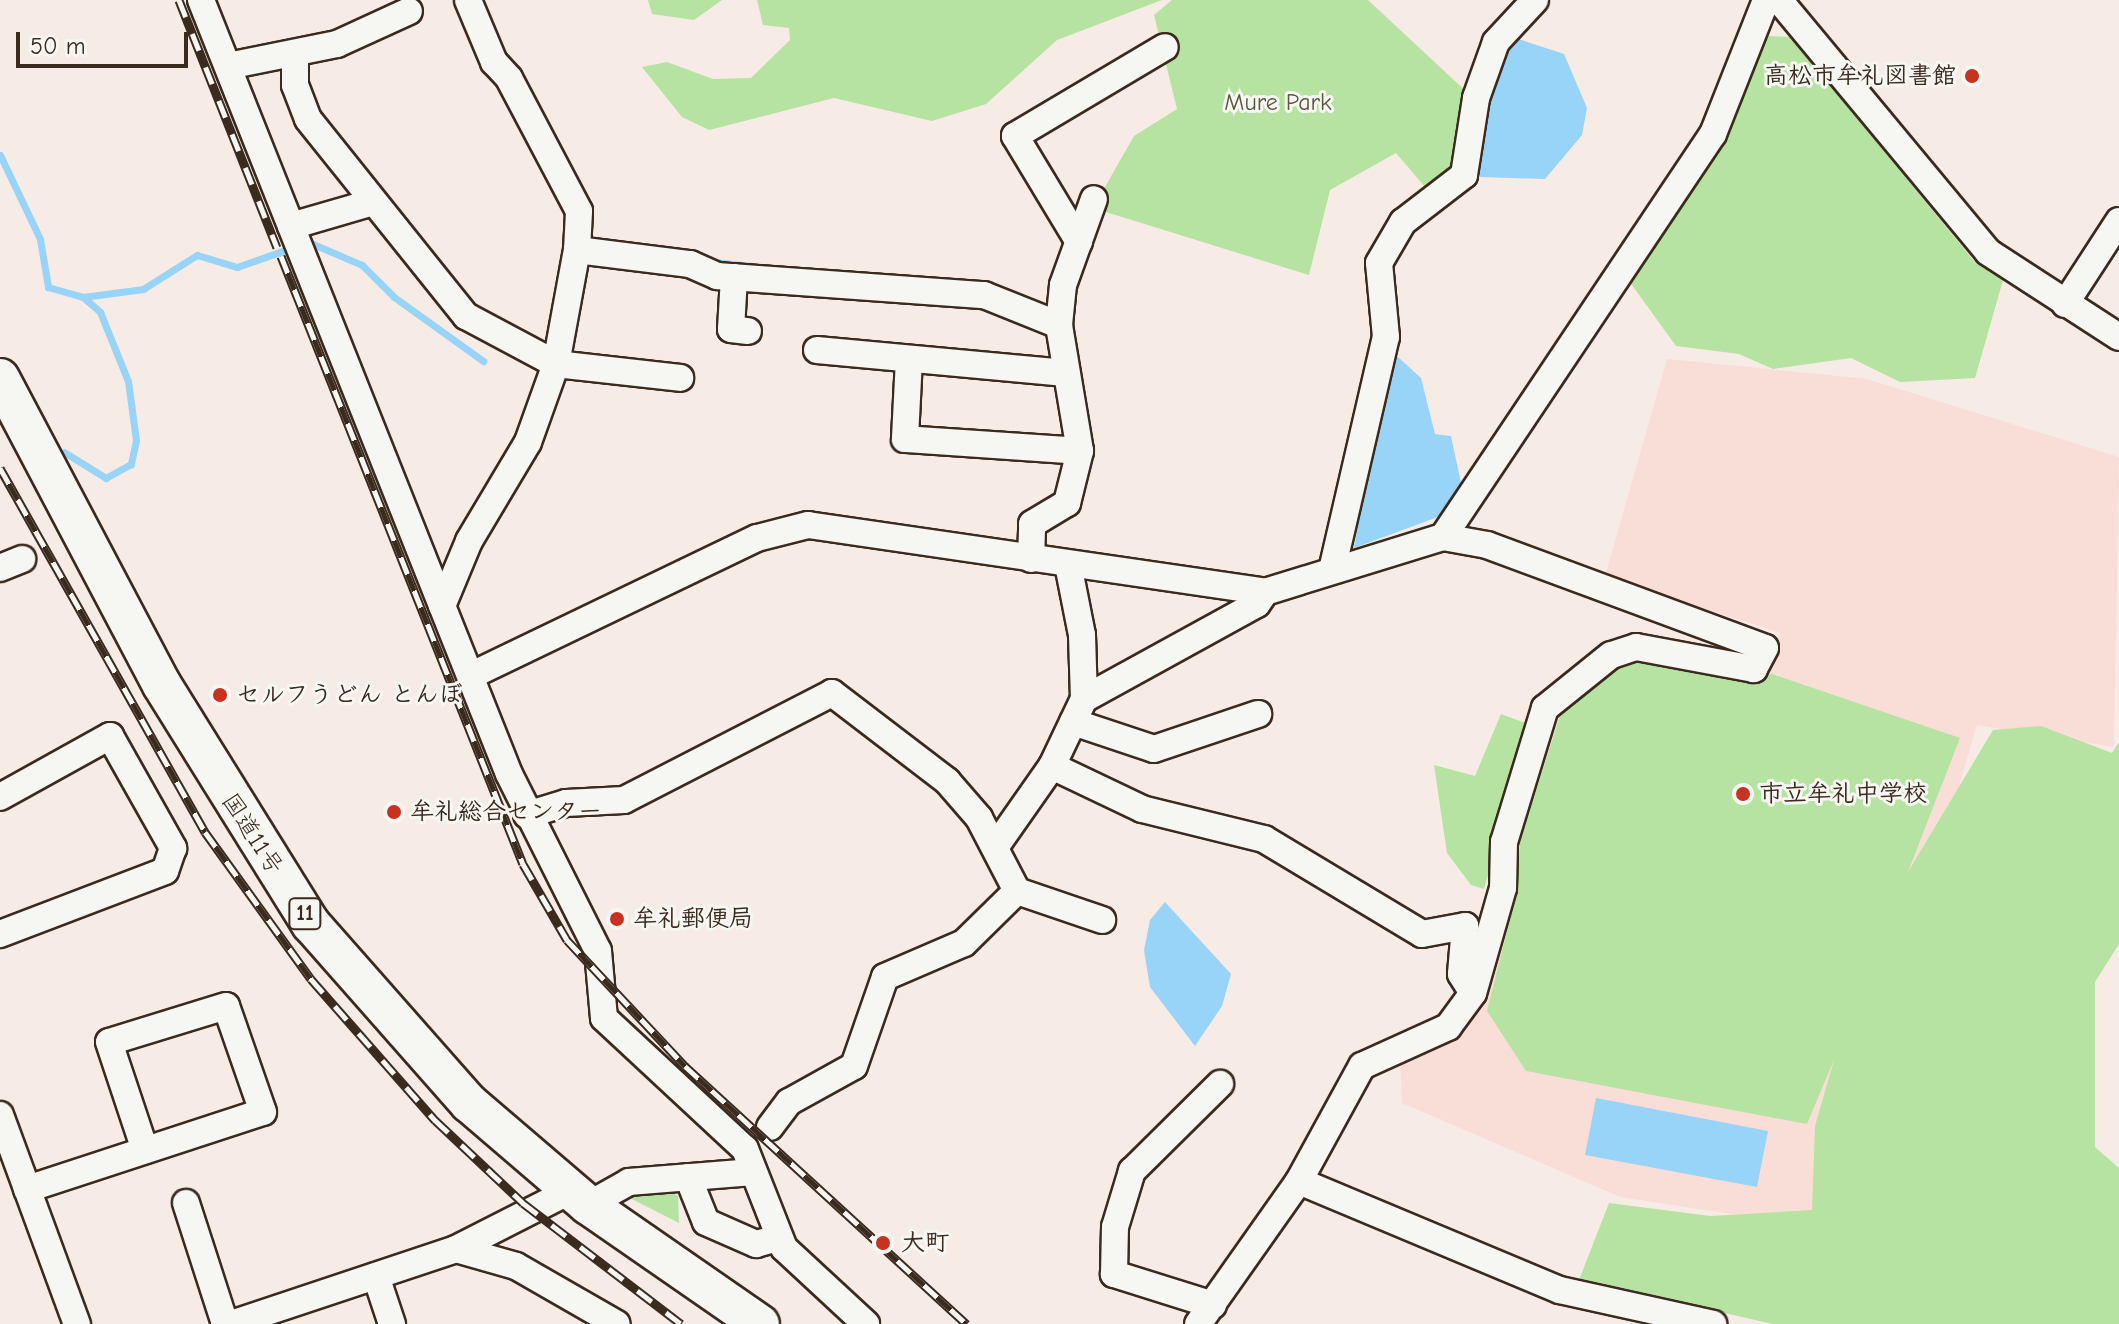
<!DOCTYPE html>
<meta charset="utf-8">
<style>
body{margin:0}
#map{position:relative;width:2119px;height:1324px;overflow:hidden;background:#f7ebe6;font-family:"Comic Neue","Klee One",sans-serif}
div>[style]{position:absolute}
.built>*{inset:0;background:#f9ded8}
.green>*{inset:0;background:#b6e3a1}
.water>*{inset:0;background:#98d3f8}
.stream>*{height:7px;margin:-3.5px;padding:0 3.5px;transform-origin:3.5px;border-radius:3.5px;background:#98d3f8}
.roads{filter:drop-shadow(2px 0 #3b2a1e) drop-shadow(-2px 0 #3b2a1e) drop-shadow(0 2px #3b2a1e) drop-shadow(0 -2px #3b2a1e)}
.minor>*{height:26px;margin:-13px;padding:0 13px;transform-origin:13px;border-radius:13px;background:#f6f6f2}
.highway>*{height:38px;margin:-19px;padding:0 19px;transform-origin:19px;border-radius:19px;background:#f6f6f2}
.rail>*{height:9px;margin-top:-4.5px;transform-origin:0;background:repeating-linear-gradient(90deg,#f6f6f2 0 18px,#3b2a1e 0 36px);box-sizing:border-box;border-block:2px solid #3b2a1e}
.dots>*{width:22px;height:22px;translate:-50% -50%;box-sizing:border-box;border:4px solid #f6f6f2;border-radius:50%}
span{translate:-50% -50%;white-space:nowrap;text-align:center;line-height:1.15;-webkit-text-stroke:6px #f6f6f2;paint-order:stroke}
.shield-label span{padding:2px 6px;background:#f6f6f2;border:2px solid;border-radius:6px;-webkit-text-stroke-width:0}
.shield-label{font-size:22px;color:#3b2a1e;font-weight:700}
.poi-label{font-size:24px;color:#3b2a1e;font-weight:700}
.right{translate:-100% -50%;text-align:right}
.left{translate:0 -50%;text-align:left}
.park-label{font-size:24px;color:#5a583f}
.street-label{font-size:24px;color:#3b2a1e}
.scale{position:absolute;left:16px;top:32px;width:172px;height:36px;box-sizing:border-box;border:4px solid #3b2a1e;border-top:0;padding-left:10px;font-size:24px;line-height:28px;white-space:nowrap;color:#3b2a1e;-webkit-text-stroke:6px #f6f6f2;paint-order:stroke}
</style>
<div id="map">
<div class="built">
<i style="clip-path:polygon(1667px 359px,1867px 379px,2119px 457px,2114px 747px,1977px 725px,1829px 1229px,1620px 1197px,1402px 1103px,1400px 1060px,1459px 1032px,1478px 1013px,1512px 892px,1515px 841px,1558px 708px,1628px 656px,1739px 675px,1768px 671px,1780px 633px,1605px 576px)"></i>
</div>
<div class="green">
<i style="clip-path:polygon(648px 0,722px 0,694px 20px,652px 14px)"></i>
<i style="clip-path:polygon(757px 0,1162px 0,1057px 40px,986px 104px,932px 121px,834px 98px,709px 130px,682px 117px,642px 67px,667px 62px,713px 79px,751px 78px,790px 40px,789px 28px,763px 25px)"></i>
<i style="clip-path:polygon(1172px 0,1368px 0,1471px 96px,1456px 171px,1426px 188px,1396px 153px,1330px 190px,1309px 275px,1093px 208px,1134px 136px,1177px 109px,1154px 15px)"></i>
<i style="clip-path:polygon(1765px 36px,1790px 37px,1974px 261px,2003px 280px,1975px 378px,1900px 382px,1851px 358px,1773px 369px,1739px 354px,1676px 346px,1629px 281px)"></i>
<i style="clip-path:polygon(1634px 662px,1735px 679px,1772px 674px,1960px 738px,1908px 872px,1993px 730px,2041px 726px,2112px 753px,2119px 742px,2119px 944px,2095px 982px,2095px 1147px,2119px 1168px,2119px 1324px,1773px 1324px,1579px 1280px,1609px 1203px,1710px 1216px,1812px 1210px,1815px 1126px,1834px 1060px,1807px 1124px,1526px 1071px,1487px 1011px,1517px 892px,1520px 841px,1562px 710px,1599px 677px)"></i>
<i style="clip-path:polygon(1501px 714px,1531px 725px,1484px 889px,1471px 885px,1447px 853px,1434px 765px,1475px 776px)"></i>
<i style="clip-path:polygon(664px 1188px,678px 1196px,679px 1223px,624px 1195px)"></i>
</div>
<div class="water">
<i style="clip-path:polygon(1509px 36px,1564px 54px,1587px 108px,1582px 135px,1545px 179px,1480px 177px,1477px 151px)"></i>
<i style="clip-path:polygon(1398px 357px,1421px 378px,1435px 434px,1451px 436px,1463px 492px,1446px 514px,1354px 548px,1387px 362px)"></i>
<i style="clip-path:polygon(1165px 902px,1231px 974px,1222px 1006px,1195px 1046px,1150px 987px,1144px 950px,1150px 920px)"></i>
<i style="clip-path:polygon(1596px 1098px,1768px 1131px,1757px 1187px,1585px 1155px)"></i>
</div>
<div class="stream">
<i style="left:0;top:155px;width:93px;rotate:64.5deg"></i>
<i style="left:40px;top:239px;width:49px;rotate:80.5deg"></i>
<i style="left:48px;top:287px;width:36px;rotate:16deg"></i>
<i style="left:83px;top:297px;width:23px;rotate:41deg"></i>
<i style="left:100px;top:312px;width:74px;rotate:67.9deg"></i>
<i style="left:128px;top:381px;width:60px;rotate:82.3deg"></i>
<i style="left:136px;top:440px;width:25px;rotate:102deg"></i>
<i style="left:131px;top:464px;width:29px;rotate:151deg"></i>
<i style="left:106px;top:478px;width:49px;rotate:-148.2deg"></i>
<i style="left:313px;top:244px;width:53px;rotate:23.2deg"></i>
<i style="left:362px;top:265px;width:45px;rotate:45deg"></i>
<i style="left:394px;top:297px;width:110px;rotate:35.7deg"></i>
<i style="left:714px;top:262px;width:38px;rotate:6deg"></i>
<i style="left:83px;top:297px;width:61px;rotate:-7.6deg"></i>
<i style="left:143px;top:289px;width:64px;rotate:-32.2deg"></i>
<i style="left:197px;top:255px;width:42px;rotate:16.7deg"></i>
<i style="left:237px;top:267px;width:54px;rotate:-19.4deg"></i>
</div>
<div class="roads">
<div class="minor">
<i style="left:201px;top:0;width:833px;rotate:68.3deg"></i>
<i style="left:509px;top:774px;width:198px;rotate:63.3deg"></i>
<i style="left:598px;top:951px;width:67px;rotate:84.9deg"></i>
<i style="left:604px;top:1018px;width:192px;rotate:42.9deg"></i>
<i style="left:745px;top:1149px;width:106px;rotate:68.5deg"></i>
<i style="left:784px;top:1248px;width:112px;rotate:42.8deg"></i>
<i style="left:1779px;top:0;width:327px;rotate:50.3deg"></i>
<i style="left:1988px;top:252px;width:156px;rotate:33deg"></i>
<i style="left:295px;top:56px;width:29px;rotate:90deg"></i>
<i style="left:295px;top:85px;width:36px;rotate:69deg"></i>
<i style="left:308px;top:119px;width:253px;rotate:51.3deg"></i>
<i style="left:466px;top:316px;width:102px;rotate:28.1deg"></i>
<i style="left:556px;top:364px;width:125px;rotate:6.4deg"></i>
<i style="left:228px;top:66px;width:111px;rotate:-11.4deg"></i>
<i style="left:337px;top:44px;width:79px;rotate:-24.6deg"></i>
<i style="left:291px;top:226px;width:82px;rotate:-16.2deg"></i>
<i style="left:1079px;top:242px;width:124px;rotate:-121.1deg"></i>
<i style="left:1015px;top:136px;width:174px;rotate:-30.7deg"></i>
<i style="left:577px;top:250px;width:114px;rotate:7.1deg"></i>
<i style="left:690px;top:264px;width:30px;rotate:24deg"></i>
<i style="left:717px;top:276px;width:268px;rotate:4.1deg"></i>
<i style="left:984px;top:295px;width:81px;rotate:21.8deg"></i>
<i style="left:734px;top:277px;width:52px;rotate:93.3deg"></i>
<i style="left:731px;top:329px;width:17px;rotate:7deg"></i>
<i style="left:2065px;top:304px;width:99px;rotate:-57deg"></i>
<i style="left:817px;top:350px;width:247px;rotate:5.3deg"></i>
<i style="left:909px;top:359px;width:80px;rotate:92.9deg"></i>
<i style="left:905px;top:439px;width:175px;rotate:3.9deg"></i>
<i style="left:1443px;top:537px;width:485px;rotate:-56.2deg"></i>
<i style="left:1713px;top:134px;width:144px;rotate:-68.4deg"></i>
<i style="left:1031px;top:559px;width:35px;rotate:-88deg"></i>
<i style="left:1032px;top:524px;width:41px;rotate:-31deg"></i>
<i style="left:1067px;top:503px;width:54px;rotate:-76deg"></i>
<i style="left:1080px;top:451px;width:128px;rotate:-99.5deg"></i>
<i style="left:1059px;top:325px;width:40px;rotate:-84.3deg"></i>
<i style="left:1063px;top:285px;width:91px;rotate:-70.2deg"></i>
<i style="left:1333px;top:566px;width:235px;rotate:-77deg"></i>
<i style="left:1386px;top:337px;width:74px;rotate:-95.4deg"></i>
<i style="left:1379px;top:263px;width:48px;rotate:-59.7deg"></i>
<i style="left:1403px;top:222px;width:77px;rotate:-37.6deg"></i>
<i style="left:1464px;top:175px;width:78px;rotate:-81.1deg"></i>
<i style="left:1476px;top:98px;width:59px;rotate:-70.3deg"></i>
<i style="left:1496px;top:42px;width:57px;rotate:-47.1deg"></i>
<i style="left:0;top:568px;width:24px;rotate:-22deg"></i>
<i style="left:442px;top:606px;width:70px;rotate:-67.4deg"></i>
<i style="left:469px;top:541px;width:115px;rotate:-59.2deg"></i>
<i style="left:528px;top:442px;width:83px;rotate:-70.3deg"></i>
<i style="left:556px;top:364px;width:116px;rotate:-79.6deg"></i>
<i style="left:577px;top:250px;width:39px;rotate:-87deg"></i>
<i style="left:579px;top:211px;width:150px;rotate:-117.8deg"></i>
<i style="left:509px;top:78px;width:22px;rotate:-133deg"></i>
<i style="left:494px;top:62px;width:67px;rotate:-112.8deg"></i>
<i style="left:472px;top:675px;width:316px;rotate:-25.7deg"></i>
<i style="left:757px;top:538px;width:53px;rotate:-14.3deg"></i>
<i style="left:808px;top:525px;width:462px;rotate:8.3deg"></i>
<i style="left:1265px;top:592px;width:186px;rotate:-17.2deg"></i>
<i style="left:1443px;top:537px;width:45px;rotate:10.3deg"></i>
<i style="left:1487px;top:545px;width:296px;rotate:20.3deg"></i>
<i style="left:1765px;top:648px;width:24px;rotate:118deg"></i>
<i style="left:1754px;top:669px;width:120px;rotate:-169.4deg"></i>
<i style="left:1636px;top:647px;width:26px;rotate:162deg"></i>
<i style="left:1611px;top:655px;width:85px;rotate:141.2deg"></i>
<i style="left:1545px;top:708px;width:140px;rotate:107deg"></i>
<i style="left:1504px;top:842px;width:46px;rotate:91.2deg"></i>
<i style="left:1503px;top:888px;width:109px;rotate:105.9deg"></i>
<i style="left:1473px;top:993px;width:42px;rotate:126.3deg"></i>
<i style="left:1448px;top:1027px;width:94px;rotate:155.6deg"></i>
<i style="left:1362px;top:1066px;width:131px;rotate:118.7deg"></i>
<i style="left:1299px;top:1181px;width:175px;rotate:125.2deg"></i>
<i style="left:1084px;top:699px;width:197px;rotate:-28.8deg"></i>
<i style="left:1257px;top:604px;width:14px;rotate:-56deg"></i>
<i style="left:1073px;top:722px;width:85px;rotate:18.4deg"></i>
<i style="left:1154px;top:749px;width:110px;rotate:-18.6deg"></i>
<i style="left:1052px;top:766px;width:100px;rotate:25.5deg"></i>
<i style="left:1142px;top:809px;width:126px;rotate:13.8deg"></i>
<i style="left:1264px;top:839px;width:184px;rotate:31deg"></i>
<i style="left:1422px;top:934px;width:44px;rotate:-10.5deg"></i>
<i style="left:1465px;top:926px;width:48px;rotate:94.8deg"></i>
<i style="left:1461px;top:974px;width:22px;rotate:58deg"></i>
<i style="left:0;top:797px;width:126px;rotate:-29deg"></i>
<i style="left:110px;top:736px;width:129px;rotate:60.6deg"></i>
<i style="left:173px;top:848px;width:24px;rotate:109deg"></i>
<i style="left:165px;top:871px;width:177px;rotate:159.1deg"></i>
<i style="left:527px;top:815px;width:41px;rotate:-17.1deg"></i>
<i style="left:566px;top:803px;width:58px;rotate:-3deg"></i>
<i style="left:624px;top:800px;width:234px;rotate:-27.2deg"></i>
<i style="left:832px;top:693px;width:145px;rotate:37.4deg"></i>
<i style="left:947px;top:781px;width:49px;rotate:49.1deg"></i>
<i style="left:979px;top:818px;width:82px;rotate:62.5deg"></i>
<i style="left:1017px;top:891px;width:90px;rotate:18.8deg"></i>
<i style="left:996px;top:846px;width:98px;rotate:-55deg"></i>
<i style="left:1052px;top:766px;width:74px;rotate:-64.5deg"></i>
<i style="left:1084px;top:699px;width:64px;rotate:-91.8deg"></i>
<i style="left:1082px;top:635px;width:72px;rotate:-101.2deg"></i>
<i style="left:0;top:1115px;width:223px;rotate:69.8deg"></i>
<i style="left:770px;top:1127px;width:31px;rotate:-53deg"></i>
<i style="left:789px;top:1102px;width:74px;rotate:-29deg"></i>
<i style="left:854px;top:1066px;width:94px;rotate:-70.8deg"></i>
<i style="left:885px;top:977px;width:86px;rotate:-23.3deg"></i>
<i style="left:964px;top:943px;width:74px;rotate:-44.5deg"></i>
<i style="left:688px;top:1177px;width:48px;rotate:68.2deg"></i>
<i style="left:706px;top:1222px;width:55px;rotate:23.7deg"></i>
<i style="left:756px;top:1244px;width:23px;rotate:-15deg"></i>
<i style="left:1299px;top:1181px;width:283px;rotate:22.7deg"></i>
<i style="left:1560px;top:1290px;width:157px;rotate:12.5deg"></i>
<i style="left:27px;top:1189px;width:248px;rotate:-18.1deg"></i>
<i style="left:263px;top:1112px;width:112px;rotate:-109.2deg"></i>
<i style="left:226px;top:1006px;width:122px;rotate:162.9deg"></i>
<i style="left:109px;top:1042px;width:114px;rotate:71.6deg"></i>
<i style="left:186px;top:1203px;width:127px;rotate:72.1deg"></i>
<i style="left:588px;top:1205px;width:47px;rotate:-29.3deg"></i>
<i style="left:629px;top:1182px;width:124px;rotate:-4.6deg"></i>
<i style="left:456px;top:1249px;width:128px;rotate:-27deg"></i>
<i style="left:376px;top:1276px;width:51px;rotate:71.6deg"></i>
<i style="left:1213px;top:1305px;width:104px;rotate:-162.6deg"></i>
<i style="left:1114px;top:1274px;width:47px;rotate:-88.8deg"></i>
<i style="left:1115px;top:1227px;width:59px;rotate:-73.1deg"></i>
<i style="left:1132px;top:1171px;width:124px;rotate:-44.7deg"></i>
<i style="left:231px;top:1324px;width:237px;rotate:-18.4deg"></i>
<i style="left:456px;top:1249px;width:62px;rotate:15.8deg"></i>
<i style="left:516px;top:1266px;width:116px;rotate:29.9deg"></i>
</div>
<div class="highway">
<i style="left:0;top:378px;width:347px;rotate:62.2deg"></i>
<i style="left:162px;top:685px;width:282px;rotate:58.1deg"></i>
<i style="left:311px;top:924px;width:239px;rotate:48.6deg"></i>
<i style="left:469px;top:1103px;width:157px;rotate:40.6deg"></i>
<i style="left:588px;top:1205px;width:209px;rotate:34.7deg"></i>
</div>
</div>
<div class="rail">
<i style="left:179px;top:0;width:266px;rotate:68.4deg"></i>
<i style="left:281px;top:256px;width:654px;rotate:68.3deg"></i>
<i style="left:523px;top:864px;width:88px;rotate:59.9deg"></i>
<i style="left:567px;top:940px;width:173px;rotate:46.9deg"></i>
<i style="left:685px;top:1066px;width:382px;rotate:42.5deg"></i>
<i style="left:0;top:468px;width:418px;rotate:60.6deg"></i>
<i style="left:205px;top:832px;width:181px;rotate:54.2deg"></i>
<i style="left:311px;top:979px;width:188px;rotate:48.7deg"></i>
<i style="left:435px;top:1120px;width:121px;rotate:43.3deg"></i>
<i style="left:523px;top:1203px;width:199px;rotate:37.4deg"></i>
</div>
<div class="dots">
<i style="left:1972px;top:76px;background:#c8321e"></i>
<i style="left:220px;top:695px;background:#c8321e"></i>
<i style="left:1743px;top:794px;background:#c8321e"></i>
<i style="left:394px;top:812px;background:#c8321e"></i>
<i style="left:617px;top:919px;background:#c8321e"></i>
<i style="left:883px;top:1243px;background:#c8321e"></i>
</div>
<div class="shield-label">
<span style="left:305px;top:914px">11</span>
</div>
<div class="poi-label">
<span class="right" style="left:1956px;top:76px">高松市牟礼図書館</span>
<span class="left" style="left:236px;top:695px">セルフうどん とんぼ</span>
<span class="left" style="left:1759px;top:794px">市立牟礼中学校</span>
<span class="left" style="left:410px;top:812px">牟礼総合センター</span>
<span class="left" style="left:633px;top:919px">牟礼郵便局</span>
<span class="left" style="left:901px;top:1243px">大町</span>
</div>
<div class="park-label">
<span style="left:1278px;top:103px">Mure Park</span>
</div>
<div class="street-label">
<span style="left:252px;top:834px;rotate:57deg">国道11号</span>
</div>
<div class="scale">50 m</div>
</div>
